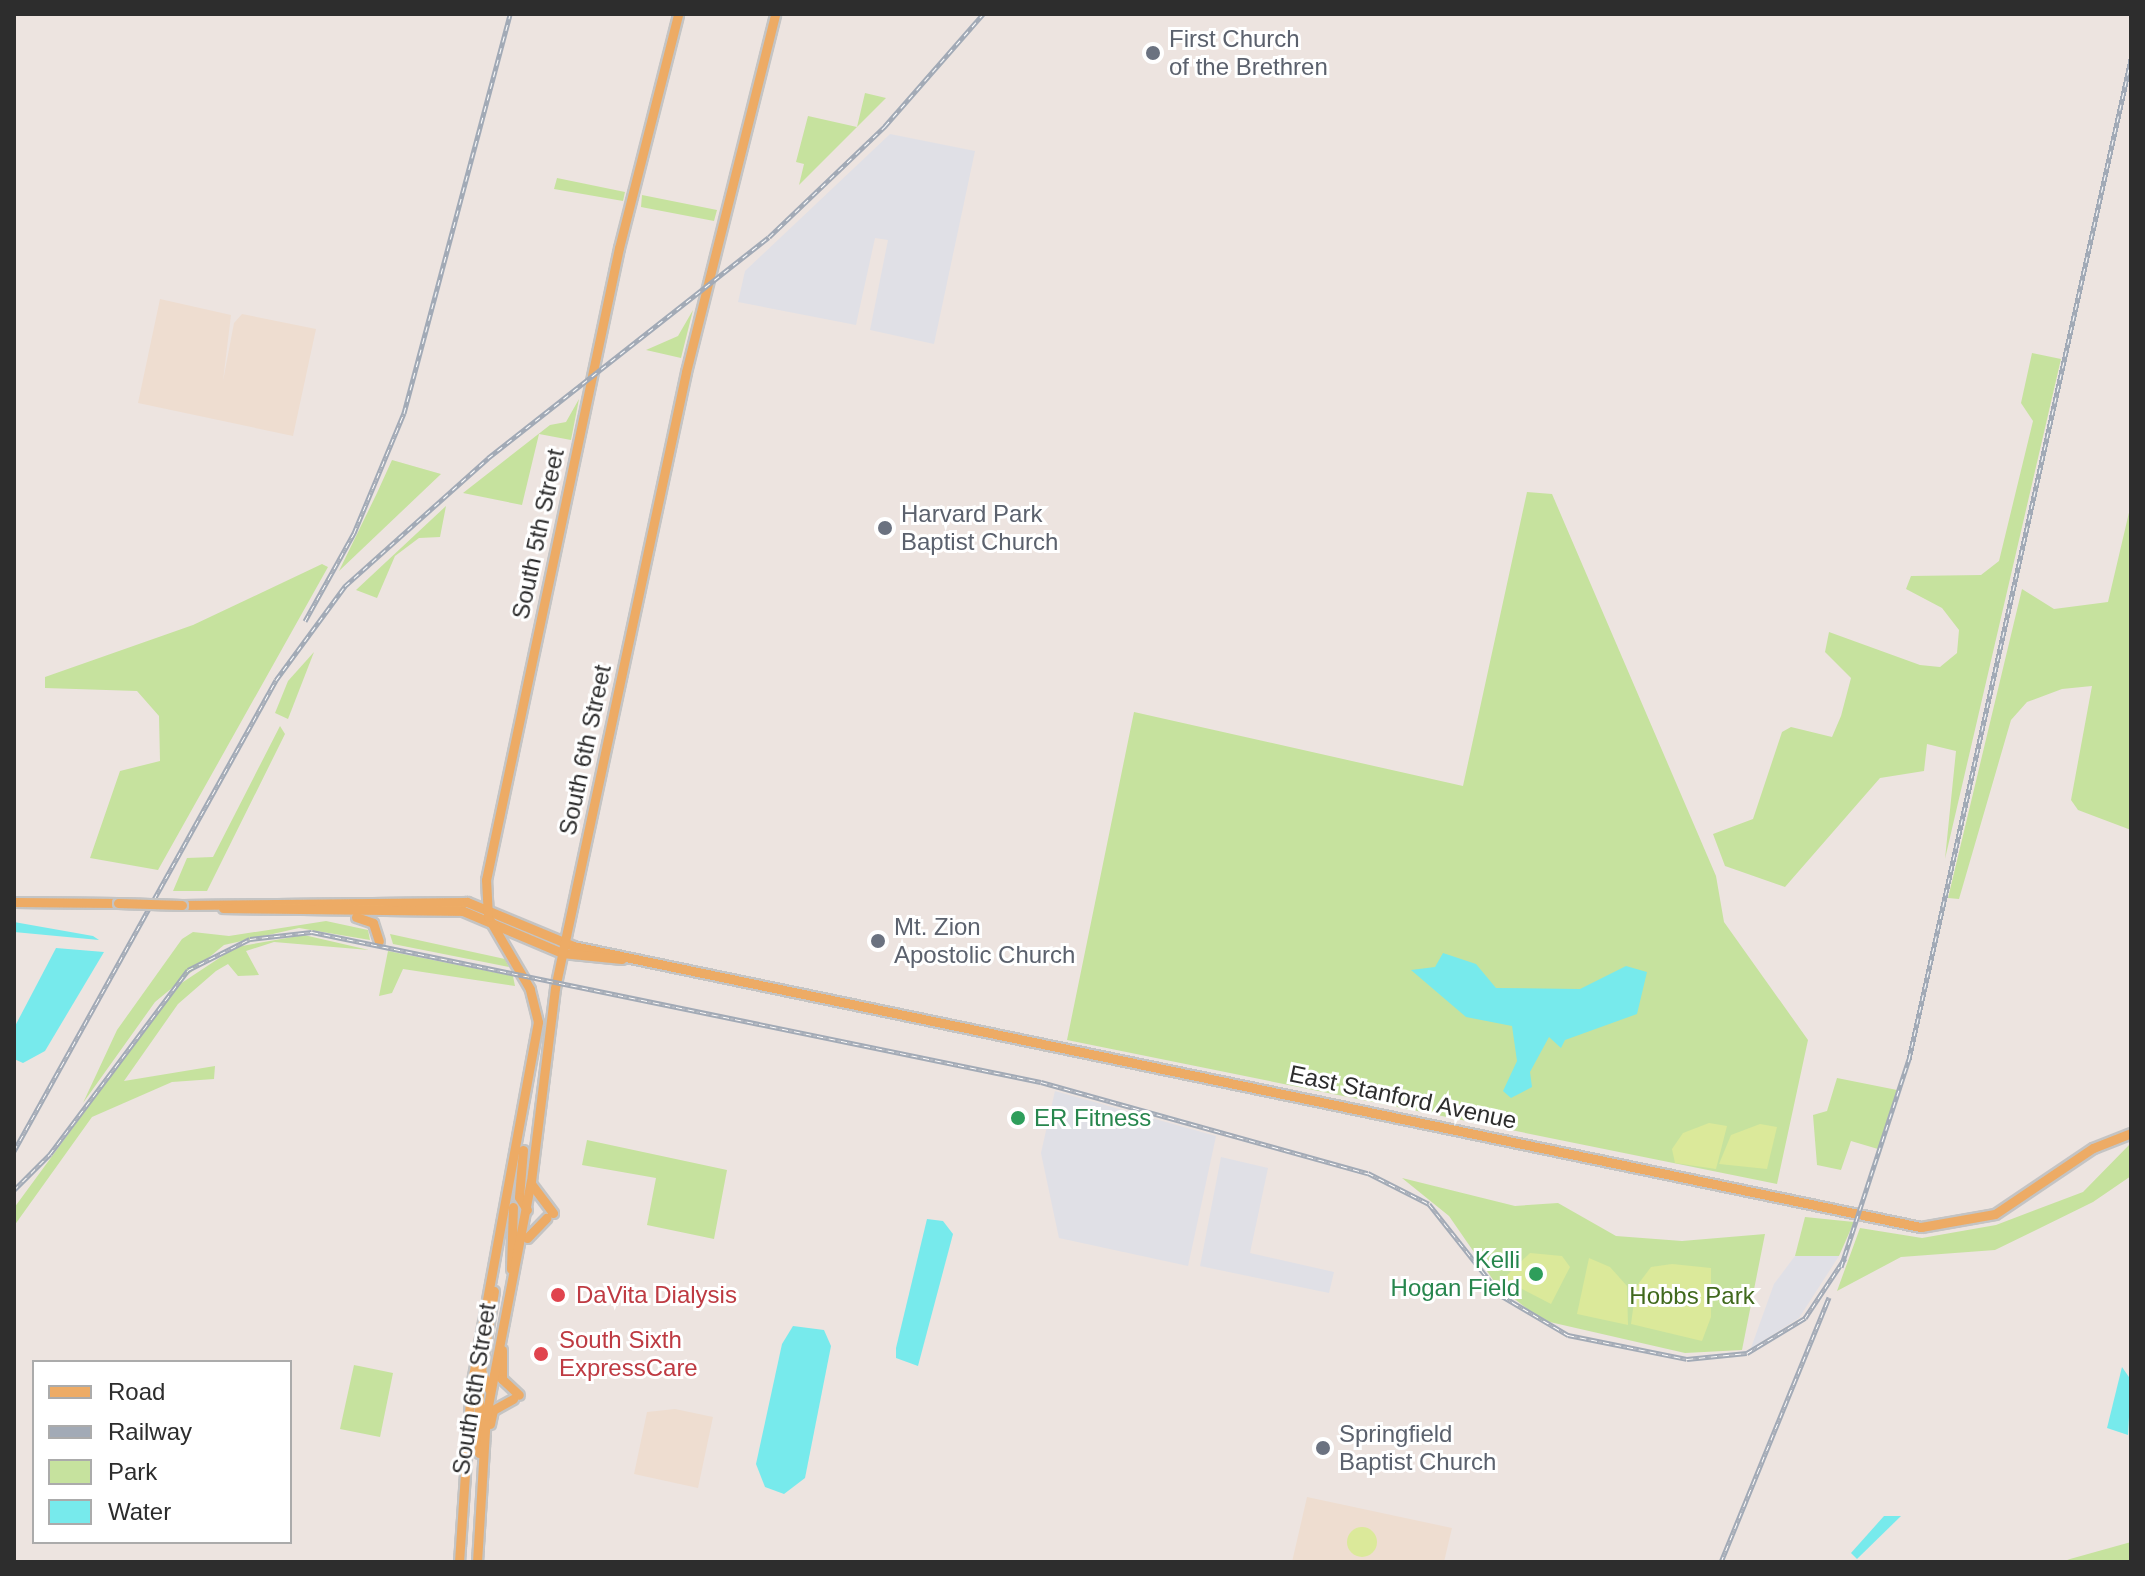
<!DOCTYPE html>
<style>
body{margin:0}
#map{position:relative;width:2145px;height:1576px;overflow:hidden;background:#ede4e0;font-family:Helvetica,sans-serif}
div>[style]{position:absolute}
.industrial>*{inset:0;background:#e0e0e6}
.education>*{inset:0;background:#eeddd0}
.green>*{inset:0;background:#c6e29e}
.pitch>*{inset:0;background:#dbe99a}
.round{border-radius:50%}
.water>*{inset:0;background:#77eaec}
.roads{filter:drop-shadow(2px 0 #c4c4c4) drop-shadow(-2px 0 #c4c4c4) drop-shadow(0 2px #c4c4c4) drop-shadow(0 -2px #c4c4c4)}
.major>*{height:9px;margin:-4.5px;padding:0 4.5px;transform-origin:4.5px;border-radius:4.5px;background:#edab65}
.rail>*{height:5px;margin-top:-2.5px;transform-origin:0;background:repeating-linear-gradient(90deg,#fff 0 6px,#a2aab6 0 12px);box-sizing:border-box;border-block:2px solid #a2aab6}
.bridges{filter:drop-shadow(2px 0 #c4c4c4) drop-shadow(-2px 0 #c4c4c4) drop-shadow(0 2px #c4c4c4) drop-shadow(0 -2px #c4c4c4)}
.major-bridge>*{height:9px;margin:-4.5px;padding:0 4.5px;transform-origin:4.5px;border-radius:4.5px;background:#edab65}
.dots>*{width:22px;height:22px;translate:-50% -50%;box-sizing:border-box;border:4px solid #fff;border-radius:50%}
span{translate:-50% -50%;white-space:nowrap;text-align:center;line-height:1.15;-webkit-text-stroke:6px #fff;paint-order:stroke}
.worship-label{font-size:24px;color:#5b616d}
.left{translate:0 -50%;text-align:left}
.street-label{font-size:24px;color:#2d2d2d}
.leisure-label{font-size:24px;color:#27864d}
.right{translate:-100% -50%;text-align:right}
.health-label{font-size:24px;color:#be3a42}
.park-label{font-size:24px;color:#40691d}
.frame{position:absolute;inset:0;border:16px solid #2d2d2d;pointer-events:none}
.legend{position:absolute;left:32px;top:1360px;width:260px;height:184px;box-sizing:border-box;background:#fff;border:2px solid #ababab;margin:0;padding:10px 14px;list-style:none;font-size:24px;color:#2d2d2d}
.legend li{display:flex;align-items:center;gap:16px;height:40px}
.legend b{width:40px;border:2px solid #ababab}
</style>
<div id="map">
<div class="industrial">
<i style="clip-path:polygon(890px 134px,975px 151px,934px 344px,870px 330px,888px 240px,875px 238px,856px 325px,738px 302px,745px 271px)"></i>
<i style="clip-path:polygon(1055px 1091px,1216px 1136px,1188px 1266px,1059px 1238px,1041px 1153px)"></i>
<i style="clip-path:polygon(1221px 1157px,1268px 1168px,1250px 1253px,1334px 1272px,1329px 1293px,1200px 1266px)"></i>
<i style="clip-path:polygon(1795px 1256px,1839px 1256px,1799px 1318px,1751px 1348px,1774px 1284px)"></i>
</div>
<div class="education">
<i style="clip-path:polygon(160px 299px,231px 315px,223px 381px,234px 323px,242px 314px,316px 329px,293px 436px,138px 403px)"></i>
<i style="clip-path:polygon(675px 1409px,713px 1417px,698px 1488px,634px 1474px,647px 1412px)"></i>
<i style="clip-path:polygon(1307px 1497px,1452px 1528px,1444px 1562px,1292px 1562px)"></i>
</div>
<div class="green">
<i style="clip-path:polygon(865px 93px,886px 98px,799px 185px,804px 164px,796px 162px,808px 116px,857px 127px)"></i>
<i style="clip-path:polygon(557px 178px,625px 192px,623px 201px,554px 189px)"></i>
<i style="clip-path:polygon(642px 195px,717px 210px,714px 221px,641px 207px)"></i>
<i style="clip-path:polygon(693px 310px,681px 358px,646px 350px,678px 336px)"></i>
<i style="clip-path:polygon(2032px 353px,2061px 359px,1945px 859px,1956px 751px,1927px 744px,1924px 771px,1880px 778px,1785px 887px,1725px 866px,1713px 834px,1753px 819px,1782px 732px,1791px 727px,1832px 737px,1841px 716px,1851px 678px,1825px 652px,1829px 632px,1920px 665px,1940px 667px,1957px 653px,1959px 630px,1942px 608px,1906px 589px,1911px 576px,1981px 575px,1999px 561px,2033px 421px,2021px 403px)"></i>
<i style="clip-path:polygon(579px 399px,571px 440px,539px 434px,522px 505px,463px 493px,550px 425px,566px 422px)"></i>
<i style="clip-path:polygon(392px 460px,441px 474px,339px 571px,377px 493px)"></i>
<i style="clip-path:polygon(1527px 492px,1552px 494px,1716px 876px,1724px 922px,1808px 1040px,1777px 1184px,1067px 1040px,1134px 712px,1463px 786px)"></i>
<i style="clip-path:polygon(2131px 504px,2131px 830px,2078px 810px,2071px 800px,2092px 686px,2062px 689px,2027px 702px,2011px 720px,1959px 899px,1948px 898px,2022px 589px,2054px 609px,2108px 602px)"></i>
<i style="clip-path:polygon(446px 506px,440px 537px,419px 538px,395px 556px,377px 598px,356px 590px)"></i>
<i style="clip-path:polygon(322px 564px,328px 567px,158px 870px,90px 858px,120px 771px,160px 761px,159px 716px,137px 691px,45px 688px,45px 677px,193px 625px)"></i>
<i style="clip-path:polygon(314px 652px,288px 719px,275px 713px,288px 681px)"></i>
<i style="clip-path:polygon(280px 726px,285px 734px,207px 891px,173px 891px,187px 858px,213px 857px)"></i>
<i style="clip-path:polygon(326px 921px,368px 930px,370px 940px,299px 928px,224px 945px,155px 1002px,83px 1103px,117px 1030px,182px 939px,193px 932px,229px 936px)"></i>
<i style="clip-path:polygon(390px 934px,505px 959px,509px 967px,393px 944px)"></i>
<i style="clip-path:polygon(304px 935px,369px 950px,274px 942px,246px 951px,259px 975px,238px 976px,228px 964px,216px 971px,178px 1004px,124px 1081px,215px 1066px,214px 1079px,172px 1082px,92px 1117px,14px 1226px,14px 1208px,177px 986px,236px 947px)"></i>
<i style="clip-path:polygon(388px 951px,513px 976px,515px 986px,403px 969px,392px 993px,379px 996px)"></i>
<i style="clip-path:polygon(1837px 1078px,1897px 1090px,1878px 1149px,1851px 1141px,1841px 1170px,1817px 1165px,1813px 1115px,1827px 1111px)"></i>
<i style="clip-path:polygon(587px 1140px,727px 1170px,714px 1239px,647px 1225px,656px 1178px,582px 1165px)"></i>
<i style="clip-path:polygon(2131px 1143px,2131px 1176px,2093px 1202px,1995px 1250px,1901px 1257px,1837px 1291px,1860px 1228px,1922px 1238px,1996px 1225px,2083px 1192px)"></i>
<i style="clip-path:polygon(1402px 1178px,1515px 1206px,1558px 1203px,1616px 1236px,1682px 1241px,1765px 1234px,1742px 1350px,1685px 1353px,1541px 1320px,1496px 1284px,1449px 1216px)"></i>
<i style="clip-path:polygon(1805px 1217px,1854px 1222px,1839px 1256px,1795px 1256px)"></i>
<i style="clip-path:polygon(354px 1365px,393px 1373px,380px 1437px,340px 1429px)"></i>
<i style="clip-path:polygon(2131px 1542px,2131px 1562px,2062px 1562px,2070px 1559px)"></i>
</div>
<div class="pitch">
<i style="clip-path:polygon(1709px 1123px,1727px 1126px,1716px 1169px,1675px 1163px,1672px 1149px,1683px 1133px)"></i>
<i style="clip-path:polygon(1760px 1124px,1777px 1127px,1767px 1169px,1719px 1164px,1731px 1135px)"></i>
<i style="clip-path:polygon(1530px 1253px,1562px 1256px,1570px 1267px,1551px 1304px,1503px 1279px)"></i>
<i style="clip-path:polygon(1589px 1258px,1610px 1267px,1627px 1286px,1628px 1325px,1577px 1314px)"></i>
<i style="clip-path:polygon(1672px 1264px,1711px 1268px,1711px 1317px,1702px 1341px,1631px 1324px,1636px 1287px,1651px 1267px)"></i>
<i class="round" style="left:1347px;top:1527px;width:30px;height:30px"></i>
</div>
<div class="water">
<i style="clip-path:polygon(14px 922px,93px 936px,99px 940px,14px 932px)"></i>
<i style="clip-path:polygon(56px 948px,104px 952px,45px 1051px,23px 1063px,14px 1059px,14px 1028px)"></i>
<i style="clip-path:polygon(1443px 953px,1476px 964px,1496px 988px,1580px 989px,1626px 966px,1647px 972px,1637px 1014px,1565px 1040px,1561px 1048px,1549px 1037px,1530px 1072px,1532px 1087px,1511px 1098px,1503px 1091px,1517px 1061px,1512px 1026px,1466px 1017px,1411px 970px,1435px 967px)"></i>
<i style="clip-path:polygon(927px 1219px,943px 1221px,953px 1234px,918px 1366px,896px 1358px,896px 1348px)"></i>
<i style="clip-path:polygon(793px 1326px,824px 1330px,831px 1346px,805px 1478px,784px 1494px,765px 1487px,756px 1464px,782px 1344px)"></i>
<i style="clip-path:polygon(2122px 1367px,2131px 1380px,2128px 1435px,2107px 1428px)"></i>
<i style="clip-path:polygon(1884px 1516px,1901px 1516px,1857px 1559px,1851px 1553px)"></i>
</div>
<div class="roads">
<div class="major">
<i style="left:14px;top:902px;width:104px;rotate:0.6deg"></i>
<i style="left:182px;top:905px;width:285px;rotate:-0.6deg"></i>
<i style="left:467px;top:902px;width:115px;rotate:22.5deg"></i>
<i style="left:573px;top:946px;width:1377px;rotate:11.78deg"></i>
<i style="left:1921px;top:1227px;width:75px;rotate:-10deg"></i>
<i style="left:1995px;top:1214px;width:118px;rotate:-34deg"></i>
<i style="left:2093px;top:1148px;width:41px;rotate:-21.5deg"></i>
<i style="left:223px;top:908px;width:240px;rotate:0.7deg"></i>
<i style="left:463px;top:911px;width:108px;rotate:23deg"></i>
<i style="left:562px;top:953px;width:60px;rotate:5.7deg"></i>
<i style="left:356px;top:917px;width:18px;rotate:19deg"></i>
<i style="left:373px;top:923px;width:19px;rotate:72deg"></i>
<i style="left:523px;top:1150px;width:47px;rotate:94.9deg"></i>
<i style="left:519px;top:1197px;width:15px;rotate:58deg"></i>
<i style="left:532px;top:1185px;width:35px;rotate:53deg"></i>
<i style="left:527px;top:1238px;width:28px;rotate:-46deg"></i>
<i style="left:511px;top:1269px;width:62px;rotate:-88.2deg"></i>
<i style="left:502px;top:1350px;width:29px;rotate:90deg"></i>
<i style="left:502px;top:1379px;width:23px;rotate:43deg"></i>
<i style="left:471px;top:1387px;width:11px;rotate:45deg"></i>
<i style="left:479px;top:1395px;width:58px;rotate:90deg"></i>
<i style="left:490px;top:1391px;width:22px;rotate:-114deg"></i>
<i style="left:481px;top:1371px;width:81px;rotate:-80.8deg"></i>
<i style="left:490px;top:1424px;width:14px;rotate:-78deg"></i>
<i style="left:493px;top:1410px;width:23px;rotate:-29deg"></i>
<i style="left:459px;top:1562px;width:175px;rotate:-86.1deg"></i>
<i style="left:471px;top:1387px;width:371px;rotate:-79.6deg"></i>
<i style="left:538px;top:1022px;width:34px;rotate:-104deg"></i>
<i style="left:530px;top:989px;width:83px;rotate:-120.3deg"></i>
<i style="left:488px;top:917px;width:37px;rotate:-93deg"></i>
<i style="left:486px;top:880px;width:646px;rotate:-78.12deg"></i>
<i style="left:619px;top:248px;width:241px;rotate:-75.8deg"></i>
<i style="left:477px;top:1562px;width:146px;rotate:-86.5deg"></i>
<i style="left:486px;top:1416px;width:239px;rotate:-79.2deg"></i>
<i style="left:531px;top:1181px;width:194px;rotate:-82.9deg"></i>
<i style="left:555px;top:988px;width:630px;rotate:-77.99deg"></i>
<i style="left:686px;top:372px;width:369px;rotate:-76deg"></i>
</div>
</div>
<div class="rail">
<i style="left:305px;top:621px;width:101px;rotate:-60.9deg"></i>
<i style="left:354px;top:533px;width:130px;rotate:-67.4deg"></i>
<i style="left:404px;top:413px;width:413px;rotate:-75.1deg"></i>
<i style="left:14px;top:1151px;width:539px;rotate:-60.91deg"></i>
<i style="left:276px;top:680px;width:117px;rotate:-53.7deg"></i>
<i style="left:345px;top:586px;width:192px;rotate:-41.8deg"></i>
<i style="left:488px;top:458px;width:357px;rotate:-38.2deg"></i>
<i style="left:769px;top:237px;width:161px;rotate:-43.7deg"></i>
<i style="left:885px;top:126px;width:149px;rotate:-48.8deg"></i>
<i style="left:14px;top:1190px;width:51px;rotate:-45deg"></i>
<i style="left:50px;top:1154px;width:230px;rotate:-53.1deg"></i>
<i style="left:188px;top:970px;width:69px;rotate:-26.6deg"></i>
<i style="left:250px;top:939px;width:62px;rotate:-6.4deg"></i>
<i style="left:312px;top:932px;width:744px;rotate:11.63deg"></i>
<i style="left:1041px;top:1082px;width:339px;rotate:15.6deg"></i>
<i style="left:1368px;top:1173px;width:68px;rotate:26.9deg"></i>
<i style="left:1429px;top:1204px;width:117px;rotate:51.6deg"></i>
<i style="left:1502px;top:1296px;width:77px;rotate:30.6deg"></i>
<i style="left:1568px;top:1335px;width:121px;rotate:11.4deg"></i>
<i style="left:1687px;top:1359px;width:60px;rotate:-5.7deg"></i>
<i style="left:1747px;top:1353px;width:68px;rotate:-31.1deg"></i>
<i style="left:1805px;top:1318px;width:72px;rotate:-56.3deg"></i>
<i style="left:1841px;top:1267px;width:219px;rotate:-71.9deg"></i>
<i style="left:1909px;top:1059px;width:1024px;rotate:-77.48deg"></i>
<i style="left:1721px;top:1562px;width:286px;rotate:-67.8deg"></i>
</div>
<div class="bridges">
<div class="major-bridge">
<i style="left:118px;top:903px;width:64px;rotate:1.8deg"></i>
</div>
</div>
<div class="dots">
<i style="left:1153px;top:53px;background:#6b7280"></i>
<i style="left:885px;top:528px;background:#6b7280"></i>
<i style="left:878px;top:941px;background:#6b7280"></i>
<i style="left:1018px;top:1118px;background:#2e9e5b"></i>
<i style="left:1536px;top:1274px;background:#2e9e5b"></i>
<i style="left:558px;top:1295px;background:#e0444e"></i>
<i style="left:541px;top:1354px;background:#e0444e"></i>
<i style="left:1323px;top:1448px;background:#6b7280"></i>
</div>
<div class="worship-label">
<span class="left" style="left:1169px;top:53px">First Church<br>of the Brethren</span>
<span class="left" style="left:901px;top:528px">Harvard Park<br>Baptist Church</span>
<span class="left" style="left:894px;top:941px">Mt. Zion<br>Apostolic Church</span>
<span class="left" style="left:1339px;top:1448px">Springfield<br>Baptist Church</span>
</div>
<div class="street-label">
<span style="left:538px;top:534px;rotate:-78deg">South 5th Street</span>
<span style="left:585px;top:750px;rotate:-78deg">South 6th Street</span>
<span style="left:1403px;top:1097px;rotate:12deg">East Stanford Avenue</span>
<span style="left:474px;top:1389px;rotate:-81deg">South 6th Street</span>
</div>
<div class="leisure-label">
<span class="left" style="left:1034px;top:1118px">ER Fitness</span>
<span class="right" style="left:1520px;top:1274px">Kelli<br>Hogan Field</span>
</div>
<div class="health-label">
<span class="left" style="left:576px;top:1295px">DaVita Dialysis</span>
<span class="left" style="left:559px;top:1354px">South Sixth<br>ExpressCare</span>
</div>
<div class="park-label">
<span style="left:1692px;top:1296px">Hobbs Park</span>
</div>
<div class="frame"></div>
<ul class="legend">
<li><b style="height:10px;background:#edab65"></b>Road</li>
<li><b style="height:10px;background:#a2aab6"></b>Railway</li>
<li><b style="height:22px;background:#c6e29e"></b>Park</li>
<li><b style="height:22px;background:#77eaec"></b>Water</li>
</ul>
</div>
